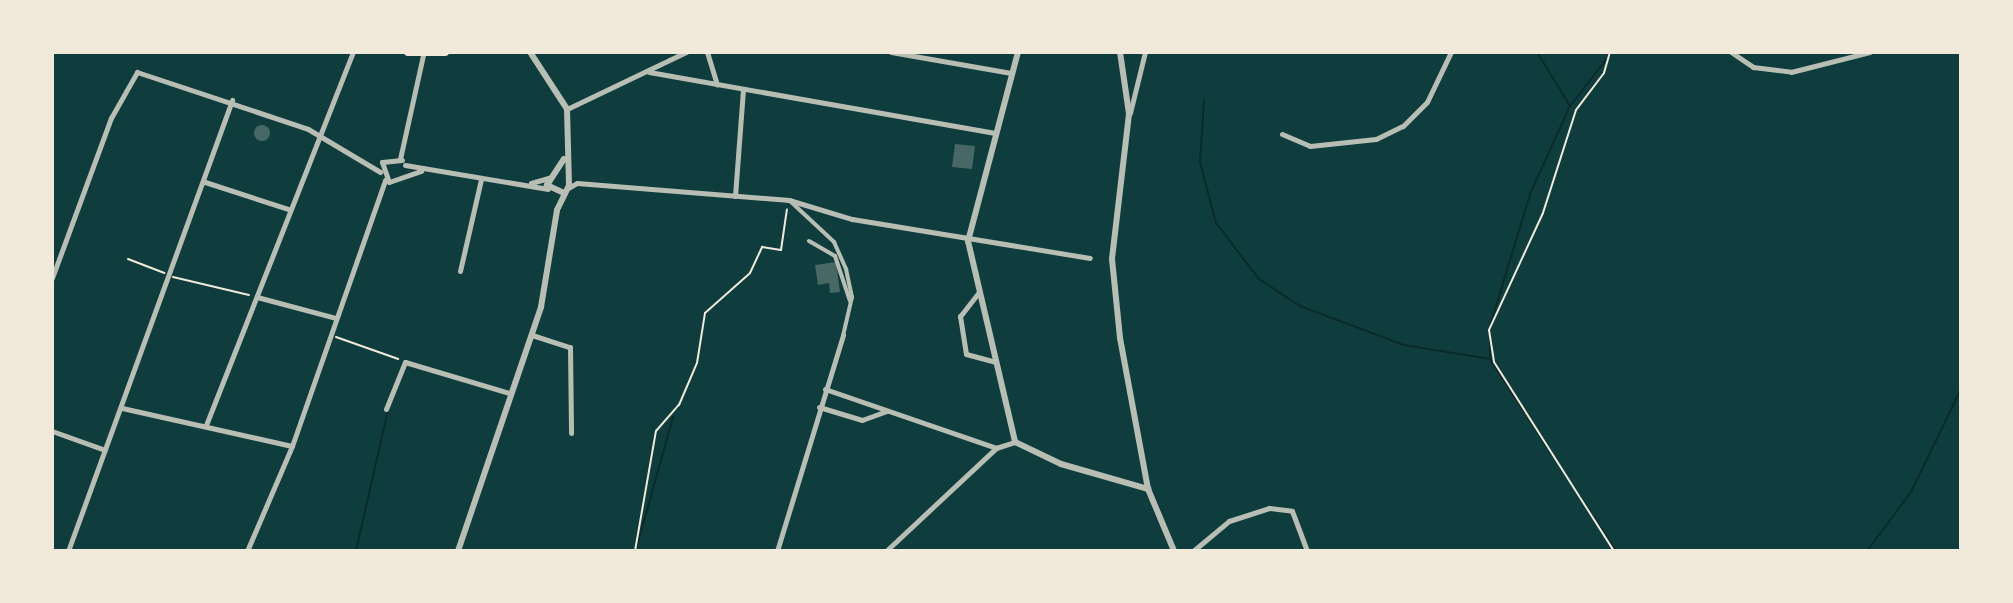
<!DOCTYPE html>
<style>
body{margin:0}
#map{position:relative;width:2013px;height:603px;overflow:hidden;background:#0f3d3e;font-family:"Public Sans",sans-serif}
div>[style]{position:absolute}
.stream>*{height:2px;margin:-1px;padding:0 1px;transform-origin:1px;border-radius:1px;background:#0a2a2b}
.building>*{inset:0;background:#486865}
.round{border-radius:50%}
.path>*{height:2px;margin:-1px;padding:0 1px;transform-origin:1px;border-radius:1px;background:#f1e9da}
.pedestrian>*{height:4px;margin:-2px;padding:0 2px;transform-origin:2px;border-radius:2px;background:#b8beb3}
.minor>*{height:5px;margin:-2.5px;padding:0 2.5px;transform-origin:2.5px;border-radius:2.5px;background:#b8beb3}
.tertiary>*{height:6px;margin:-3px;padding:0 3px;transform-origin:3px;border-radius:3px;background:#b8beb3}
.primary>*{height:8px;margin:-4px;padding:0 4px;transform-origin:4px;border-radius:4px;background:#f1e9da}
span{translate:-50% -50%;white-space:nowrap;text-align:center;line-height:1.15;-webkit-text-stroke:8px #f1e9da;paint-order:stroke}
.frame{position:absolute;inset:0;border:54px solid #f1e9da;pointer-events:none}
</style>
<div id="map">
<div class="stream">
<i style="left:1537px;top:52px;width:63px;rotate:58.6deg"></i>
<i style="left:1204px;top:100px;width:62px;rotate:93.7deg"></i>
<i style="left:1200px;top:162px;width:63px;rotate:75.3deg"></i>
<i style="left:1216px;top:223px;width:71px;rotate:52.5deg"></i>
<i style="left:1259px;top:279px;width:49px;rotate:33.4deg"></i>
<i style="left:1300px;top:306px;width:111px;rotate:20.6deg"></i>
<i style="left:1404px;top:345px;width:87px;rotate:9.2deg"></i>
<i style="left:1490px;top:326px;width:138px;rotate:-73.1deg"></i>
<i style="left:1530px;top:194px;width:97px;rotate:-65.6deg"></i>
<i style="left:1570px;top:106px;width:68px;rotate:-52.1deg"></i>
<i style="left:1490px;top:340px;width:19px;rotate:90deg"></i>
<i style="left:1490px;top:359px;width:114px;rotate:57.1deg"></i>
<i style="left:1574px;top:487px;width:77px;rotate:56.7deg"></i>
<i style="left:637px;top:546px;width:134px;rotate:-74.4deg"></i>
<i style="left:356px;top:551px;width:145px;rotate:-77.2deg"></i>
<i style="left:1867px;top:551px;width:74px;rotate:-53.3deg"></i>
<i style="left:1911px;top:492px;width:114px;rotate:-64.1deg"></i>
</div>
<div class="building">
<i class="round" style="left:254px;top:125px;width:16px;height:16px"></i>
<i style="clip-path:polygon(955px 144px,975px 146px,972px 169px,952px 167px)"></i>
<i style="clip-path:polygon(836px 262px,840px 292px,830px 293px,829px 283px,818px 285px,815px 265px)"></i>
</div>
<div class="path">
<i style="left:1610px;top:52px;width:22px;rotate:106deg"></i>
<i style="left:1604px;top:73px;width:46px;rotate:127.1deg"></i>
<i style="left:1576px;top:110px;width:108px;rotate:107.8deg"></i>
<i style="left:1543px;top:213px;width:129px;rotate:114.8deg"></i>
<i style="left:1489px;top:330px;width:32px;rotate:81deg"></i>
<i style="left:1494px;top:362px;width:224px;rotate:57.6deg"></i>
<i style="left:128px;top:259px;width:39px;rotate:21deg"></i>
<i style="left:173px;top:277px;width:78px;rotate:13.3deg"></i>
<i style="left:336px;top:337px;width:66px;rotate:19.5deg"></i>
<i style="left:635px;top:551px;width:122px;rotate:-80.1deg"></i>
<i style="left:656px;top:431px;width:35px;rotate:-49deg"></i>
<i style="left:679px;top:405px;width:46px;rotate:-66.8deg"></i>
<i style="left:697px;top:363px;width:51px;rotate:-80.9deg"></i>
<i style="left:705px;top:313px;width:60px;rotate:-41.6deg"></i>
<i style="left:750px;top:273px;width:29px;rotate:-65deg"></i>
<i style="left:762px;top:247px;width:19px;rotate:9deg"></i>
<i style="left:781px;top:250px;width:41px;rotate:-81.7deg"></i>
</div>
<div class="pedestrian">
<i style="left:789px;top:200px;width:62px;rotate:43deg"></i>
<i style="left:834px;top:242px;width:30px;rotate:66deg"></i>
<i style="left:846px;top:269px;width:29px;rotate:78deg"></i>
<i style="left:852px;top:297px;width:39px;rotate:103deg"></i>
<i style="left:809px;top:241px;width:30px;rotate:30deg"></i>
<i style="left:835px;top:256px;width:47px;rotate:71.6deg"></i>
</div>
<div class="minor">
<i style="left:707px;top:52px;width:34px;rotate:73deg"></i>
<i style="left:891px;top:52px;width:122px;rotate:9.9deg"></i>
<i style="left:1731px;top:52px;width:27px;rotate:34deg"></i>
<i style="left:1753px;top:67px;width:38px;rotate:7deg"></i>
<i style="left:1791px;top:72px;width:81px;rotate:-14.2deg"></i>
<i style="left:649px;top:72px;width:350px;rotate:10deg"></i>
<i style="left:567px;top:109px;width:132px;rotate:-25.6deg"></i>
<i style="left:1130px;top:113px;width:63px;rotate:-76.2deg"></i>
<i style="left:1282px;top:134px;width:30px;rotate:23deg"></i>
<i style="left:1310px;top:146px;width:66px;rotate:-6.1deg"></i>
<i style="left:1376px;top:139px;width:30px;rotate:-26deg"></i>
<i style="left:1403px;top:126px;width:34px;rotate:-45deg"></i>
<i style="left:1427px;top:102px;width:55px;rotate:-64.4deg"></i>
<i style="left:400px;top:159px;width:107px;rotate:-77.5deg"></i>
<i style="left:382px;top:162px;width:21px;rotate:71deg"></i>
<i style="left:389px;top:182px;width:34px;rotate:-19deg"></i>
<i style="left:382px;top:162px;width:20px;rotate:-6deg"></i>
<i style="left:405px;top:165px;width:145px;rotate:9.5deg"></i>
<i style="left:205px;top:182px;width:87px;rotate:18deg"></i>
<i style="left:531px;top:183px;width:19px;rotate:-16deg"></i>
<i style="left:568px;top:188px;width:10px;rotate:-29deg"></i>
<i style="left:577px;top:183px;width:213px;rotate:4.6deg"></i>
<i style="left:789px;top:200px;width:66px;rotate:16.8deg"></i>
<i style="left:852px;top:219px;width:241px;rotate:9.3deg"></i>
<i style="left:735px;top:196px;width:106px;rotate:-85.7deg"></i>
<i style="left:460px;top:271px;width:94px;rotate:-77.1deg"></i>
<i style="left:52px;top:278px;width:171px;rotate:-69.8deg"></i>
<i style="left:111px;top:118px;width:53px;rotate:-60.5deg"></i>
<i style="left:137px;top:72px;width:180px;rotate:18.4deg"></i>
<i style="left:308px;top:129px;width:84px;rotate:30.8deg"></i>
<i style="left:979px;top:292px;width:31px;rotate:128deg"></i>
<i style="left:960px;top:316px;width:38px;rotate:81deg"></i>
<i style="left:966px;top:354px;width:31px;rotate:15deg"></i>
<i style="left:257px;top:297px;width:82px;rotate:14.9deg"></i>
<i style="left:532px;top:335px;width:40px;rotate:18deg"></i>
<i style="left:570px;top:347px;width:86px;rotate:89.3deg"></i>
<i style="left:825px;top:389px;width:181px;rotate:19deg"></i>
<i style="left:996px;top:448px;width:20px;rotate:-18deg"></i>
<i style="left:819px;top:407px;width:45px;rotate:16.8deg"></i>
<i style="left:862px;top:420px;width:27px;rotate:-20deg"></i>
<i style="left:122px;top:408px;width:174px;rotate:12.6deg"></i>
<i style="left:386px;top:409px;width:51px;rotate:-68deg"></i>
<i style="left:405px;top:362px;width:109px;rotate:16.6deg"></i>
<i style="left:206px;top:425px;width:401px;rotate:-68.5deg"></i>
<i style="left:52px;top:431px;width:56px;rotate:19.7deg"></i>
<i style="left:68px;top:551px;width:480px;rotate:-70deg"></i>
<i style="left:247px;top:551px;width:114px;rotate:-66.8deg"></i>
<i style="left:292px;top:446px;width:282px;rotate:-70.7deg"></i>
<i style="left:777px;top:551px;width:226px;rotate:-73deg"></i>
<i style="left:886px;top:551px;width:151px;rotate:-43.1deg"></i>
<i style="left:1193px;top:551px;width:47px;rotate:-39.8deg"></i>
<i style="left:1229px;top:521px;width:42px;rotate:-18deg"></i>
<i style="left:1269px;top:508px;width:23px;rotate:7deg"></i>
<i style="left:1292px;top:511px;width:43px;rotate:69.4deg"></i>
</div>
<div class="tertiary">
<i style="left:1018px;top:52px;width:196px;rotate:104.8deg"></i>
<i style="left:968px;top:241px;width:206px;rotate:76.8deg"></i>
<i style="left:1015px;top:442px;width:51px;rotate:25.6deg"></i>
<i style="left:1061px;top:464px;width:91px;rotate:16deg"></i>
<i style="left:1120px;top:52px;width:63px;rotate:81.7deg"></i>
<i style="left:1129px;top:114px;width:146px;rotate:96.7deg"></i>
<i style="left:1112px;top:259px;width:79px;rotate:84.2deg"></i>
<i style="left:1120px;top:338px;width:154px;rotate:79.5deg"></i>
<i style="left:1148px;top:489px;width:67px;rotate:67.2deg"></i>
<i style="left:564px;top:193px;width:19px;rotate:-155deg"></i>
<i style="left:547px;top:185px;width:31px;rotate:-57deg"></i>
<i style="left:458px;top:551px;width:258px;rotate:-71.2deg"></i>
<i style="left:541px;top:307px;width:98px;rotate:-80.6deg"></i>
<i style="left:557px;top:210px;width:28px;rotate:-64deg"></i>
<i style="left:569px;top:185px;width:76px;rotate:-91.5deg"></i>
<i style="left:567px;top:109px;width:68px;rotate:-123deg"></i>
</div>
<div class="primary">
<i style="left:408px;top:52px;width:37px"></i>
</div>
<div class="frame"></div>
</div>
